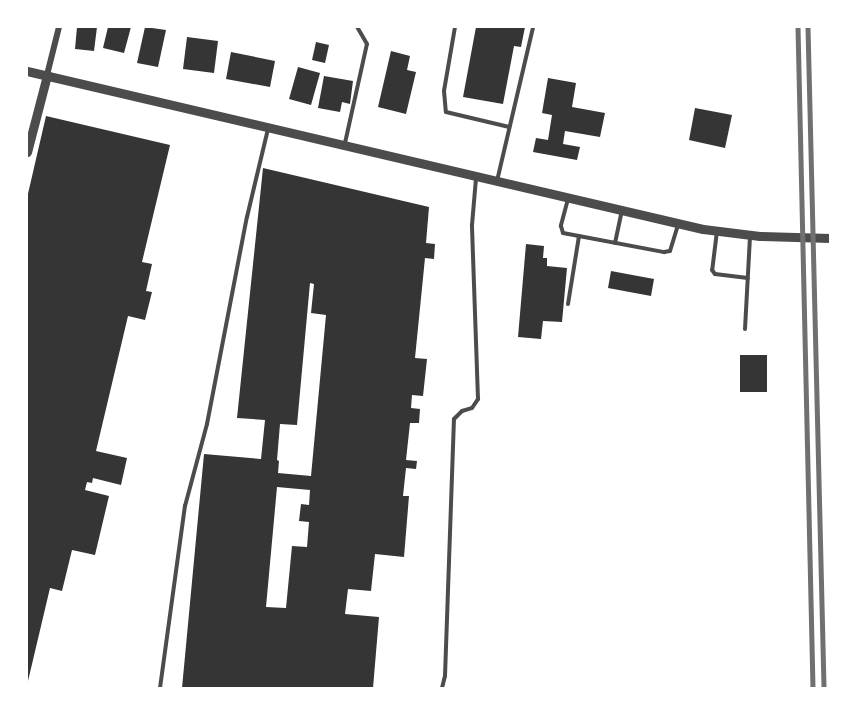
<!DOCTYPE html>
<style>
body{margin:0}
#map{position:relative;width:857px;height:715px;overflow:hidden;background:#fff;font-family:"Work Sans",sans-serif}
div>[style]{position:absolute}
.building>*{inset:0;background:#353535}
.service>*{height:4px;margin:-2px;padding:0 2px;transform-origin:2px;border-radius:2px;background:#4c4c4c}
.minor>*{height:6px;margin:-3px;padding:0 3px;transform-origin:3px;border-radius:3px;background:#4c4c4c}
.tertiary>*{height:9px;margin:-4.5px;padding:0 4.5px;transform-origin:4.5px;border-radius:4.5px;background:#4c4c4c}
.rail>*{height:4.5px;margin:-2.25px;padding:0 2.25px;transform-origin:2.25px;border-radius:2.25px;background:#707070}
span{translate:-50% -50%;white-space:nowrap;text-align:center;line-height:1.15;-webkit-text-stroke:6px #fff;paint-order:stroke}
.frame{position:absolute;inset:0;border:28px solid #fff;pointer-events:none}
</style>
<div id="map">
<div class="building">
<i style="clip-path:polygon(77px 27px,97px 27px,94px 51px,75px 49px)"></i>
<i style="clip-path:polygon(108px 27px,131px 27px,124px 53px,103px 48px)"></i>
<i style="clip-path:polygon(145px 27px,166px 30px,158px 67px,137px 63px)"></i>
<i style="clip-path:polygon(476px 27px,525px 27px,521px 47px,514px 46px,503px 104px,463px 97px)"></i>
<i style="clip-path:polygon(187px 37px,218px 41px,214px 73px,183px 69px)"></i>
<i style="clip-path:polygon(316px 42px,329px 45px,325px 63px,312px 60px)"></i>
<i style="clip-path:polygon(391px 51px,410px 56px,407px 70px,416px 72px,406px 114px,378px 107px)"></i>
<i style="clip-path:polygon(231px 52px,275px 61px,270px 87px,226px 79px)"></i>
<i style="clip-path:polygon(298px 67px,320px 73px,311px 105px,289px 99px)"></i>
<i style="clip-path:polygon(324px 76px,353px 81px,350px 104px,342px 102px,340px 112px,318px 108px)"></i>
<i style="clip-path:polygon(548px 78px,576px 83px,572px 107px,605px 113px,600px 137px,565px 131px,563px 144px,580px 147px,577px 160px,533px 152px,536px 138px,548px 140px,552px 115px,542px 113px)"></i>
<i style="clip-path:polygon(695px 108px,732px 115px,725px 148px,689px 140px)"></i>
<i style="clip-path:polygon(46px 116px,170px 145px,142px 262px,152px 264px,146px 291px,152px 292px,145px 320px,128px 316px,96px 451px,127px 458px,121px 485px,93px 478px,92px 483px,87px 482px,85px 490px,109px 496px,95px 555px,72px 550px,62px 591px,50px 588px,28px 681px,27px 198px)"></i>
<i style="clip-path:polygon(evenodd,263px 168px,429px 207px,426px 243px,435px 244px,434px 259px,425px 258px,415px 358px,427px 359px,423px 396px,412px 395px,411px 408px,420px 409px,419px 423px,410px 423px,406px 460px,417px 461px,416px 469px,406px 468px,403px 496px,409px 496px,404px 557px,375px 554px,371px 591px,348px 589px,345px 614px,379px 617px,373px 688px,182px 688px,204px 454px,261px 459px,265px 420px,237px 418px,263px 168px,310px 283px,314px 284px,311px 313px,326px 315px,311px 476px,278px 473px,279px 461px,277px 460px,280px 424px,297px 425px,310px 283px,263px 168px,277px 487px,310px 490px,309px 505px,301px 504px,299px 521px,309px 522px,307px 547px,292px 546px,286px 608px,266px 607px,277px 487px)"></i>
<i style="clip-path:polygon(526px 244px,544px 246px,543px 258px,547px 258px,547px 266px,567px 268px,562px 322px,543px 321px,541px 339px,518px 337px)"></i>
<i style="clip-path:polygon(611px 271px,654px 279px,651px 296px,608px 288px)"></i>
<i style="clip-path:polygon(740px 355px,767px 355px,767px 392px,740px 392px)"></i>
</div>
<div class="service">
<i style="left:455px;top:27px;width:65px;rotate:99.8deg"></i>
<i style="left:444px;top:91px;width:21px;rotate:85deg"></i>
<i style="left:446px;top:112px;width:65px;rotate:13.4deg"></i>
<i style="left:345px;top:143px;width:101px;rotate:-77.5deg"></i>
<i style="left:367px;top:44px;width:20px;rotate:-120deg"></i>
<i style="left:497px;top:181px;width:158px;rotate:-76.8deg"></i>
<i style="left:568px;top:199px;width:28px;rotate:105deg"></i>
<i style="left:561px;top:226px;width:7px;rotate:74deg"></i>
<i style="left:563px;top:233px;width:103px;rotate:10.7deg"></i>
<i style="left:664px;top:252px;width:6px;rotate:-9deg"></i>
<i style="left:670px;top:251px;width:28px;rotate:-73deg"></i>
<i style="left:717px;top:231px;width:39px;rotate:97deg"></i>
<i style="left:712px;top:270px;width:5px;rotate:53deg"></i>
<i style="left:715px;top:274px;width:33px;rotate:7deg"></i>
<i style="left:615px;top:243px;width:33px;rotate:-78deg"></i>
<i style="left:568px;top:304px;width:69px;rotate:-80.8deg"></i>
<i style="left:745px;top:329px;width:93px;rotate:-86.9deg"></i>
<i style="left:160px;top:688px;width:184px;rotate:-82.2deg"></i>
<i style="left:185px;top:506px;width:85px;rotate:-75deg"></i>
<i style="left:207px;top:424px;width:211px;rotate:-79.1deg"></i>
<i style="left:247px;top:217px;width:90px;rotate:-76.6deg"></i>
<i style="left:442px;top:688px;width:12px;rotate:-76deg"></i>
<i style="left:445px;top:676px;width:257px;rotate:-88deg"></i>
<i style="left:454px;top:419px;width:11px;rotate:-45deg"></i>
<i style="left:462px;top:411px;width:10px;rotate:-17deg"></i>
<i style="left:472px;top:408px;width:11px;rotate:-56deg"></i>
<i style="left:478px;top:399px;width:174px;rotate:-92deg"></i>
<i style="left:472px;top:225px;width:47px;rotate:-85.1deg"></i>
</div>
<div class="minor">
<i style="left:47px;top:75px;width:49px;rotate:-76deg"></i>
</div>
<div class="tertiary">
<i style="left:27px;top:71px;width:694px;rotate:13.16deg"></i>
<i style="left:703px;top:229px;width:57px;rotate:7deg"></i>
<i style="left:760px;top:236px;width:70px;rotate:1.6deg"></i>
<i style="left:27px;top:152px;width:80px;rotate:-75.4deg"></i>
</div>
<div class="rail">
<i style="left:798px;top:27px;width:661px;rotate:88.7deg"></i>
<i style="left:808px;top:27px;width:661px;rotate:88.61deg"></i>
</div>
<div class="frame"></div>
</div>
